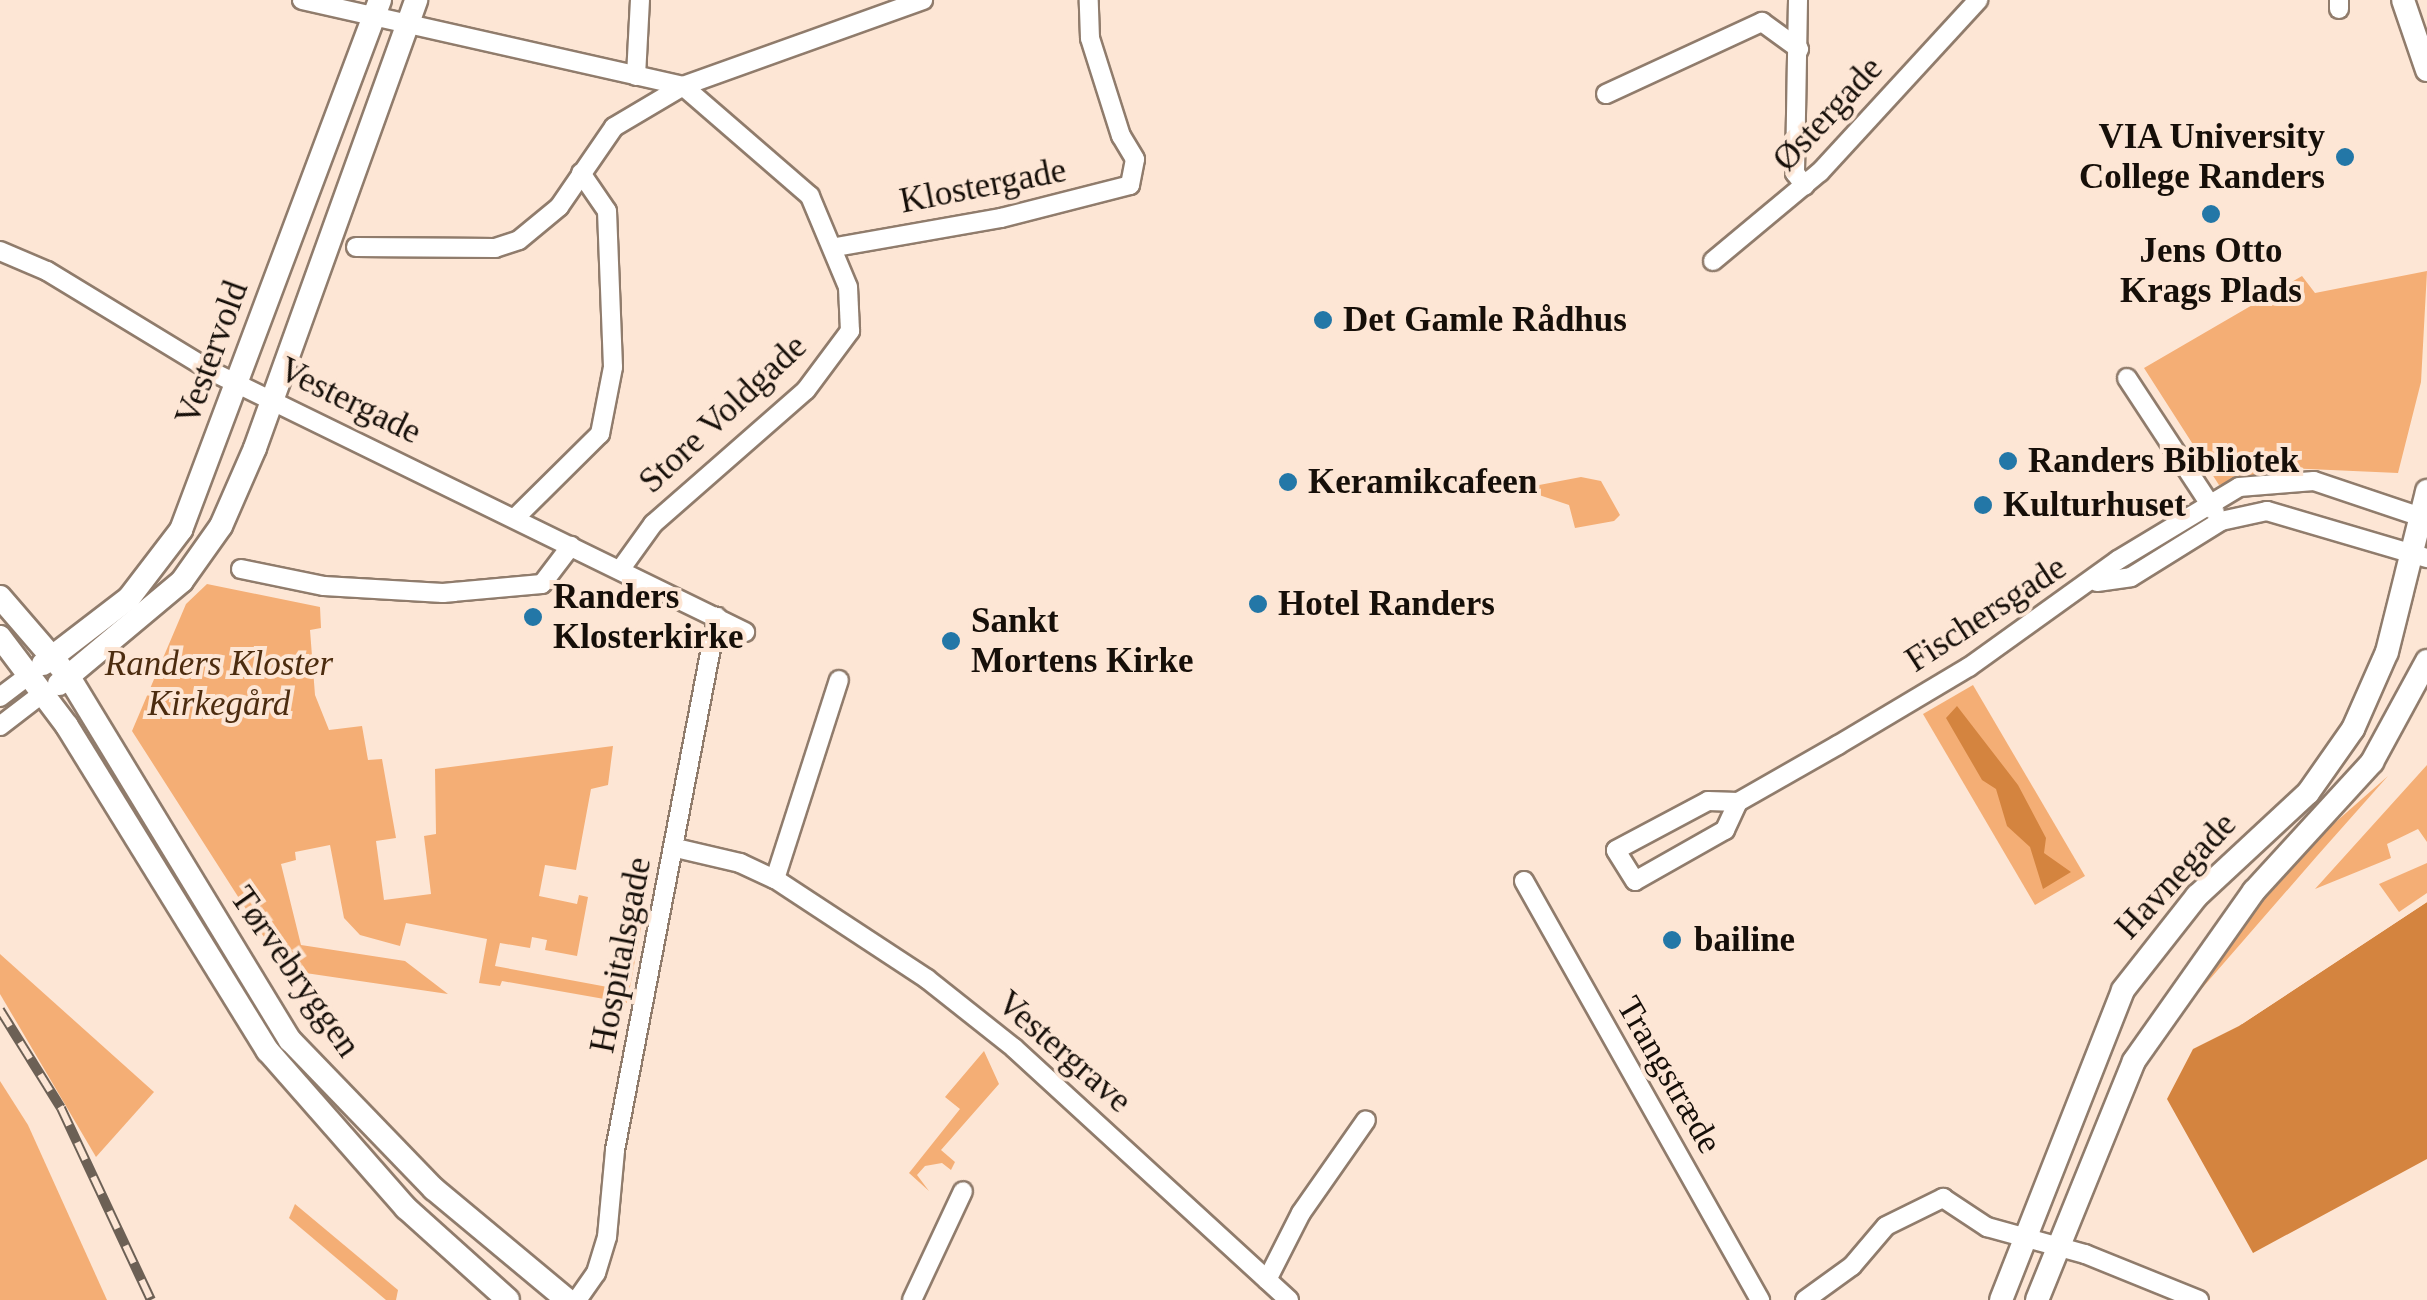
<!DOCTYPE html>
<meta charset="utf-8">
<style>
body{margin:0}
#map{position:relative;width:2427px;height:1300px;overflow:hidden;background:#fde6d5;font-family:"Times New Roman",serif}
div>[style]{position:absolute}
.green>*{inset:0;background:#f4ae75}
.water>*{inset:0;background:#d4843f}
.pier>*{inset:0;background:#fde6d5}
.roads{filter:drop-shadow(2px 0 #907c6c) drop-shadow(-2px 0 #907c6c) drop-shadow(0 2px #907c6c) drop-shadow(0 -2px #907c6c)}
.street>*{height:18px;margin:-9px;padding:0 9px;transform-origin:9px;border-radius:9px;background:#fff}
.secondary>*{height:22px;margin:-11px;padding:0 11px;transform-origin:11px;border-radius:11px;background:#fff}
.rail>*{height:10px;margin-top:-5px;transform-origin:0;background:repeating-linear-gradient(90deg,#fde6d5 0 19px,#6c6055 0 38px);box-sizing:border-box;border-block:2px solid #6c6055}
.dots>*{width:28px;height:28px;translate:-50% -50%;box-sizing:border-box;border:5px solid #fde6d5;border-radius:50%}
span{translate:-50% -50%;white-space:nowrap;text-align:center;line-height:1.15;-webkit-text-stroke:8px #fde6d5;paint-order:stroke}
.street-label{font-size:35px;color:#160f09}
.poi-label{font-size:35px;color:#160f09;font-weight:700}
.right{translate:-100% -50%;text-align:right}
.left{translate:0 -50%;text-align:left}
.park-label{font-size:35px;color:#4c2c0f;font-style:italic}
</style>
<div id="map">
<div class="green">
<i style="clip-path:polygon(2427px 271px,2421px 382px,2398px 473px,2284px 468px,2219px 485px,2144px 368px,2302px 276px,2315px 293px)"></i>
<i style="clip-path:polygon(1581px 477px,1601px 481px,1620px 515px,1614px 521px,1575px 528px,1569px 505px,1536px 494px,1534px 486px)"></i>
<i style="clip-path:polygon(207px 584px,320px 607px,321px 628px,310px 630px,315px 695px,329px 730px,362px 726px,368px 760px,382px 759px,396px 838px,376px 841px,384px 900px,431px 894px,424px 836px,436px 834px,435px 769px,613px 746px,608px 785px,591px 789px,576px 870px,545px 865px,539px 896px,577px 904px,579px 895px,588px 897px,577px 956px,545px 950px,547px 940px,532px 937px,530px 948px,500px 943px,495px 966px,613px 988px,628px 905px,645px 907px,627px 1003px,502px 981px,500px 986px,479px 983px,487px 939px,406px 923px,400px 946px,360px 935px,344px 918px,330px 845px,295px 852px,296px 860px,281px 864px,301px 945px,405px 961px,448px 994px,285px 970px,132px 731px,186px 604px)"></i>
<i style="clip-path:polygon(1973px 685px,2085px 876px,2035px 905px,1923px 714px)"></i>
<i style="clip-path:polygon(2427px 765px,2427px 842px,2418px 829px,2387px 844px,2391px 858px,2315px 889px)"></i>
<i style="clip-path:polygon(2388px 776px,2317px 856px,2190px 1002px,2250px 913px,2305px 849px)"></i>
<i style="clip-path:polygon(2427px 863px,2427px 893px,2399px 912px,2379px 884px)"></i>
<i style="clip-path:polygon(0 954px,154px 1092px,96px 1157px,0 994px)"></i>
<i style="clip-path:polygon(984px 1051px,999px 1084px,941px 1150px,955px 1162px,951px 1170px,942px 1163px,925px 1166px,917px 1175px,929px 1191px,909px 1173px,960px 1109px,945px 1097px)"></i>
<i style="clip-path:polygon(0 1081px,28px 1125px,107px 1300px,0 1300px)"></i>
<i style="clip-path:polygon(295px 1204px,398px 1290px,396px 1300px,386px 1300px,289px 1218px)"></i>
</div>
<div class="water">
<i style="clip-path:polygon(1957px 706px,2018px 785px,2046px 838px,2044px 853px,2071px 872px,2043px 889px,2030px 847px,2007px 826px,1996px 789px,1982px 780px,1946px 718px)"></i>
<i style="clip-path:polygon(2427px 902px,2427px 1159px,2253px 1253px,2167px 1099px,2193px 1049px,2239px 1026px)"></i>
</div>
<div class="pier">
<i style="clip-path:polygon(2427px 897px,2427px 902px,2242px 1024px,2240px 1019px)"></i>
</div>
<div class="roads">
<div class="street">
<i style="left:302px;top:0;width:391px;rotate:12.7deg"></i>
<i style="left:683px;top:86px;width:255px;rotate:-19.7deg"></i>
<i style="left:1798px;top:0;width:173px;rotate:91deg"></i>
<i style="left:1795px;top:173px;width:16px;rotate:52deg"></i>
<i style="left:2339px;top:9px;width:9px;rotate:-90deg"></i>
<i style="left:636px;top:76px;width:76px;rotate:-87deg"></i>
<i style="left:1606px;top:94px;width:172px;rotate:-24.8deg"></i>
<i style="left:1762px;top:22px;width:46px;rotate:36.1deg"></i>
<i style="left:356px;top:247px;width:139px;rotate:0.4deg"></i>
<i style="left:495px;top:248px;width:25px;rotate:-18deg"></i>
<i style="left:519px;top:240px;width:52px;rotate:-39.5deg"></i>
<i style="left:559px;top:207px;width:97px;rotate:-55.5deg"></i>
<i style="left:614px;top:127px;width:80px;rotate:-30.7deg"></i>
<i style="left:836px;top:247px;width:168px;rotate:-10deg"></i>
<i style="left:1001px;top:218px;width:133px;rotate:-14.3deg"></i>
<i style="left:1130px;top:185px;width:26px;rotate:-79deg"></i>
<i style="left:1135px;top:159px;width:27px;rotate:-121deg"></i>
<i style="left:1121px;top:136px;width:103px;rotate:-107.6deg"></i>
<i style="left:1090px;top:38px;width:38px;rotate:-92deg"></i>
<i style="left:0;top:251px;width:51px;rotate:23.1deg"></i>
<i style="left:47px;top:271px;width:197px;rotate:31.3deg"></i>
<i style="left:215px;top:373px;width:590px;rotate:26.04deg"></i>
<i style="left:1713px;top:261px;width:139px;rotate:-39.8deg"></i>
<i style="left:1820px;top:172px;width:234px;rotate:-47.4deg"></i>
<i style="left:2127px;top:378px;width:160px;rotate:56.7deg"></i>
<i style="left:517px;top:516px;width:117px;rotate:-44.7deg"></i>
<i style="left:600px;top:434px;width:68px;rotate:-79deg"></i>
<i style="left:613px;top:367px;width:156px;rotate:-92.2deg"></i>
<i style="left:607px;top:211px;width:46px;rotate:-124.4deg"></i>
<i style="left:241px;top:569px;width:85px;rotate:11.6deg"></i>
<i style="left:324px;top:586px;width:119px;rotate:3.4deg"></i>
<i style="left:443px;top:593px;width:99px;rotate:-5.2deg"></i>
<i style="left:542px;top:584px;width:48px;rotate:-52.7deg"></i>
<i style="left:620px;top:570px;width:57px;rotate:-54.3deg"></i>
<i style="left:653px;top:524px;width:203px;rotate:-41.2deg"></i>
<i style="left:806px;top:390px;width:74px;rotate:-53.3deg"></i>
<i style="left:850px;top:331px;width:44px;rotate:-92.6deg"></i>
<i style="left:848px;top:287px;width:99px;rotate:-112.7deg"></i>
<i style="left:810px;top:196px;width:168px;rotate:-139.1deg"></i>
<i style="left:2097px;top:582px;width:34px;rotate:-8deg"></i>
<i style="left:2131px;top:577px;width:106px;rotate:-31.9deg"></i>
<i style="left:2221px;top:521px;width:47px;rotate:-12.3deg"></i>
<i style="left:2267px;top:511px;width:167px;rotate:16.4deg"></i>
<i style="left:0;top:697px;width:35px;rotate:-37deg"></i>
<i style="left:0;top:726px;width:54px;rotate:-37.5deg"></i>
<i style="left:1738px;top:802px;width:31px;rotate:115deg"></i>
<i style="left:1725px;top:830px;width:103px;rotate:150.5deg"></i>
<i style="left:1635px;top:881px;width:36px;rotate:-122deg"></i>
<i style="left:1616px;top:850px;width:104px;rotate:-28deg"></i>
<i style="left:1708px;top:801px;width:30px;rotate:2deg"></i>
<i style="left:1738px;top:802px;width:115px;rotate:-29.7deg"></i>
<i style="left:1838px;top:745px;width:152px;rotate:-30.8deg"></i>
<i style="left:1969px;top:667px;width:183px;rotate:-35.7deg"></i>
<i style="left:2118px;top:560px;width:141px;rotate:-31.1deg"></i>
<i style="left:2239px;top:487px;width:75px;rotate:-4.6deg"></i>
<i style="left:2314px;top:481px;width:113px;rotate:18.6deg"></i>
<i style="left:676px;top:848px;width:66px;rotate:13.2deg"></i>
<i style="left:740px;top:863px;width:38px;rotate:25deg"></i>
<i style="left:775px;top:879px;width:182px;rotate:33.3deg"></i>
<i style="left:927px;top:979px;width:111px;rotate:38.4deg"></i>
<i style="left:1014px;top:1048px;width:373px;rotate:42.5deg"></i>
<i style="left:775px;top:879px;width:209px;rotate:-72.2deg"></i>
<i style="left:1524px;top:881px;width:481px;rotate:60.6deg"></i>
<i style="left:1267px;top:1280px;width:75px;rotate:-63.1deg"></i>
<i style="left:1301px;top:1213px;width:113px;rotate:-55deg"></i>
<i style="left:577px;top:1300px;width:33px;rotate:-55deg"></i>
<i style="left:596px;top:1273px;width:38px;rotate:-73deg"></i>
<i style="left:607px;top:1237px;width:87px;rotate:-84.7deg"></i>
<i style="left:615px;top:1150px;width:543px;rotate:-79.17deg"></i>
<i style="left:912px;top:1300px;width:120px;rotate:-64.9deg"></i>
<i style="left:1805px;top:1300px;width:58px;rotate:-35.9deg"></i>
<i style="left:1852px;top:1266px;width:52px;rotate:-49.6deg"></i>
<i style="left:1886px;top:1226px;width:64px;rotate:-26.2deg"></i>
<i style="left:1943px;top:1198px;width:53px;rotate:33.4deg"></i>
<i style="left:1987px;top:1227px;width:102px;rotate:15.4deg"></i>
<i style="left:2085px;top:1254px;width:123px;rotate:22deg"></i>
</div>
<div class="secondary">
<i style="left:2403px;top:0;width:74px;rotate:71.1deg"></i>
<i style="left:0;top:597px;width:106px;rotate:49.2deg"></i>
<i style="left:69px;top:677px;width:425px;rotate:58.7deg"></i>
<i style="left:290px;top:1040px;width:207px;rotate:46deg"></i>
<i style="left:434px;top:1189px;width:173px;rotate:39.8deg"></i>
<i style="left:0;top:637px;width:111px;rotate:53deg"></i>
<i style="left:67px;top:726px;width:382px;rotate:58.3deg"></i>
<i style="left:268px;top:1051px;width:209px;rotate:48.7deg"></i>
<i style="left:406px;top:1208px;width:137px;rotate:42deg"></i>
<i style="left:43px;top:664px;width:108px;rotate:-37.5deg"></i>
<i style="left:129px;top:598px;width:86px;rotate:-52.6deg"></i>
<i style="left:181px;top:530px;width:566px;rotate:-69.42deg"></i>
<i style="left:59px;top:684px;width:160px;rotate:-39.9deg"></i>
<i style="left:182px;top:581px;width:67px;rotate:-54.7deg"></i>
<i style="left:221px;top:526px;width:85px;rotate:-66.4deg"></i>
<i style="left:255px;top:448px;width:476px;rotate:-70.2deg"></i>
<i style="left:2001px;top:1300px;width:333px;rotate:-68.5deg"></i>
<i style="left:2123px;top:990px;width:120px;rotate:-51.8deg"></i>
<i style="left:2197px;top:896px;width:151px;rotate:-42.9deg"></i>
<i style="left:2308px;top:793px;width:78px;rotate:-54.9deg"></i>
<i style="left:2353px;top:729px;width:84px;rotate:-66.2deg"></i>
<i style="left:2387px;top:652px;width:166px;rotate:-76deg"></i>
<i style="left:2037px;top:1300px;width:258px;rotate:-67.9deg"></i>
<i style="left:2134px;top:1061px;width:208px;rotate:-54.8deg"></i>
<i style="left:2254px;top:891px;width:175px;rotate:-47.5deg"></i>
<i style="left:2372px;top:762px;width:115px;rotate:-61.4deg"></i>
</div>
</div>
<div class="rail">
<i style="left:0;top:1010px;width:115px;rotate:58.1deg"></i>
<i style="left:61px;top:1108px;width:212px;rotate:64.9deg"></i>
</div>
<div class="dots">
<i style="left:2345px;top:157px;background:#2377a7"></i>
<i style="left:2211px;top:214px;background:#2377a7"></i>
<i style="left:1323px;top:320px;background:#2377a7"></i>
<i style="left:2008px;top:461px;background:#2377a7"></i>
<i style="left:1288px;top:482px;background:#2377a7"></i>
<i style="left:1983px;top:505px;background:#2377a7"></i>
<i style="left:1258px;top:604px;background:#2377a7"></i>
<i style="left:533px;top:617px;background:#2377a7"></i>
<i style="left:951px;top:641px;background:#2377a7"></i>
<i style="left:1672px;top:940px;background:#2377a7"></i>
</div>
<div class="street-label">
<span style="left:1828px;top:114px;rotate:-47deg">Østergade</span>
<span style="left:983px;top:186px;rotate:-11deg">Klostergade</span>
<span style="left:212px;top:353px;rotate:-70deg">Vestervold</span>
<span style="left:350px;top:401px;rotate:26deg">Vestergade</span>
<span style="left:723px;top:414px;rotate:-43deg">Store Voldgade</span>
<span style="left:1986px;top:614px;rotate:-33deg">Fischersgade</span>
<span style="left:2176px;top:876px;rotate:-47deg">Havnegade</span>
<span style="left:621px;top:955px;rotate:-79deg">Hospitalsgade</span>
<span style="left:295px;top:972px;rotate:55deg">Tørvebryggen</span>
<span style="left:1064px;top:1052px;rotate:41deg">Vestergrave</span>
<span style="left:1669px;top:1075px;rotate:60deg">Trangstræde</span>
</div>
<div class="poi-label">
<span class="right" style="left:2325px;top:157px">VIA University<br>College Randers</span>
<span style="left:2211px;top:271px">Jens Otto<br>Krags Plads</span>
<span class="left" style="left:1343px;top:320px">Det Gamle Rådhus</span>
<span class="left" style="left:2028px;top:461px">Randers Bibliotek</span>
<span class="left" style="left:1308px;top:482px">Keramikcafeen</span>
<span class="left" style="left:2003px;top:505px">Kulturhuset</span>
<span class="left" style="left:553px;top:617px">Randers<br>Klosterkirke</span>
<span class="left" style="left:1278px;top:604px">Hotel Randers</span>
<span class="left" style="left:971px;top:641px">Sankt<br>Mortens Kirke</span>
<span class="left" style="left:1694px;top:940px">bailine</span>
</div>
<div class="park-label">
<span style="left:219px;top:684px">Randers Kloster<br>Kirkegård</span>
</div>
</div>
